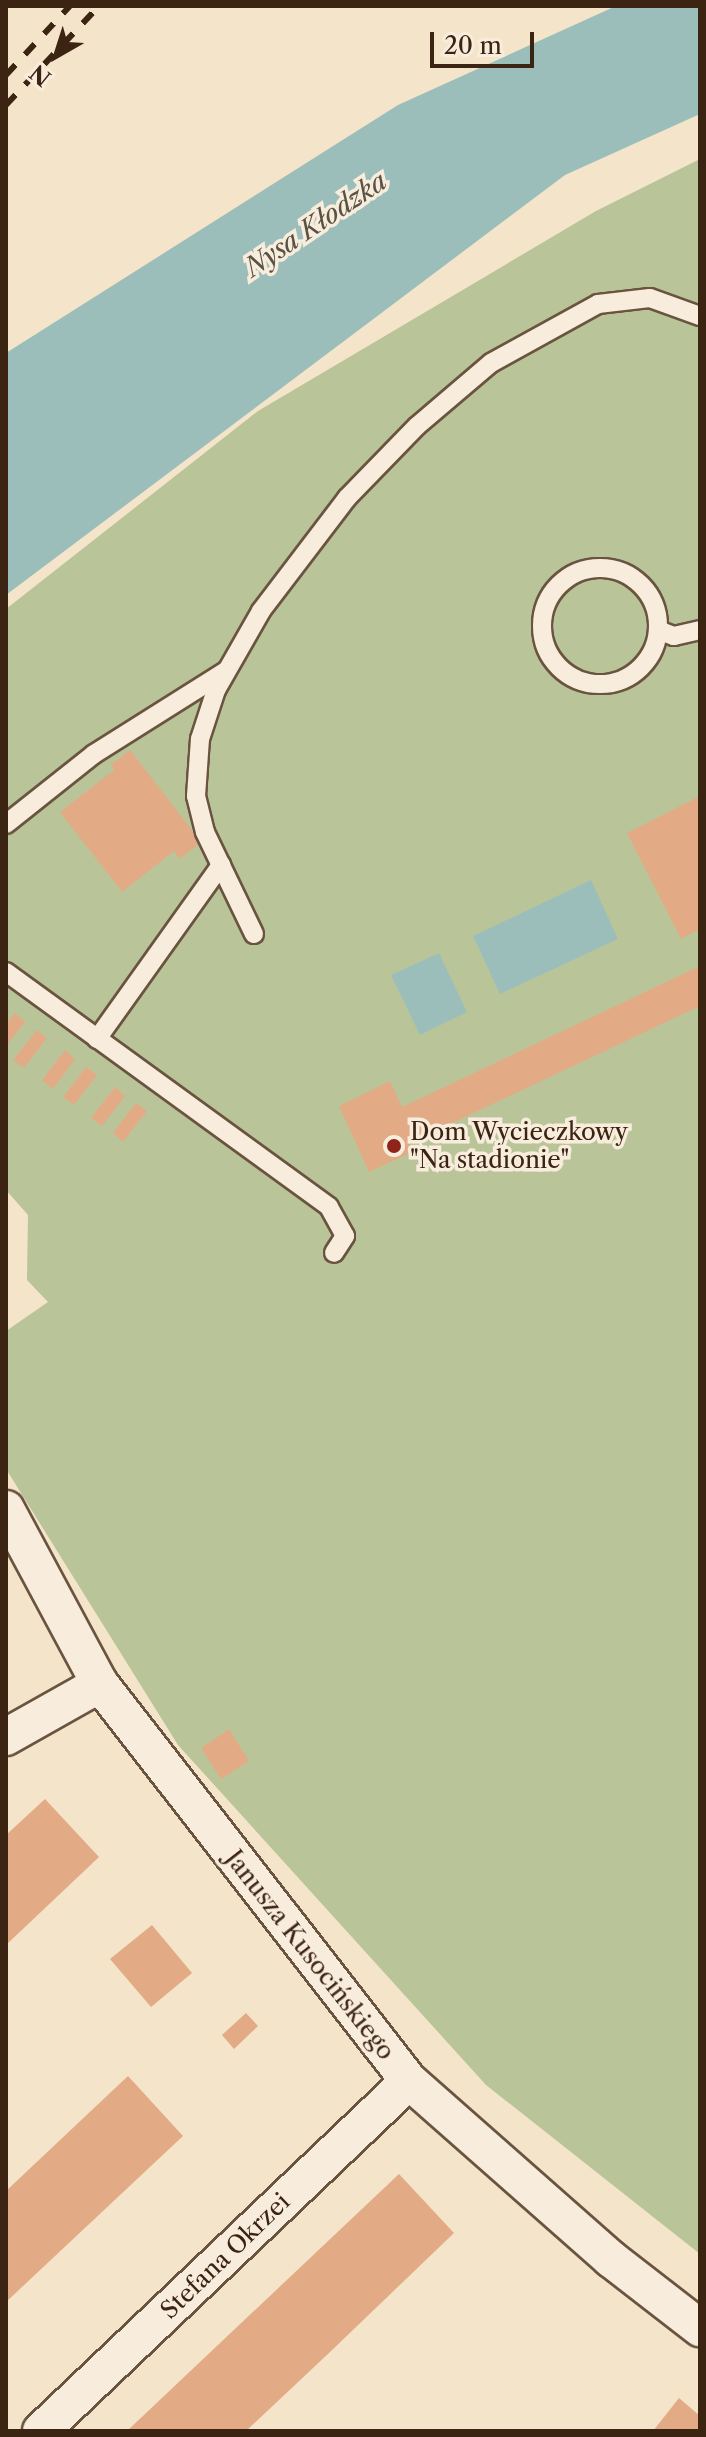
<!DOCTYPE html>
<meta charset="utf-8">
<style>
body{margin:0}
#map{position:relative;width:706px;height:2437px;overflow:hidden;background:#f4e4c9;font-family:"Libre Caslon Text",serif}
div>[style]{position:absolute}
.green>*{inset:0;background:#b9c598}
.water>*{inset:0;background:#9cbebb}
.building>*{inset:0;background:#e2ab86}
.roads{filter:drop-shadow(2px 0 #6a5440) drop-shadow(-2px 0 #6a5440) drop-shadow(0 2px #6a5440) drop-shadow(0 -2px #6a5440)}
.lane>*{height:18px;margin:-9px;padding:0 9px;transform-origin:9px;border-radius:9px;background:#f8eddc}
.lane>.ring{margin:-9px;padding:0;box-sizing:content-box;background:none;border:18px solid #f8eddc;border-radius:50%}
.street>*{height:36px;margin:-18px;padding:0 18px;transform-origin:18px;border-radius:18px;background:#f8eddc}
.rail>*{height:6px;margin-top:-3px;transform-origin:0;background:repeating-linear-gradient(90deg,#3c2413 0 14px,transparent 0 28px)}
.dots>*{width:22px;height:22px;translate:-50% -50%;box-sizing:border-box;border:4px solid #f8eddc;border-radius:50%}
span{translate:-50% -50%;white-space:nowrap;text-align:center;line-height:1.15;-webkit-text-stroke:7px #f8eddc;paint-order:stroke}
.poi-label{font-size:24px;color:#3c2413}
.left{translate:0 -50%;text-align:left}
.street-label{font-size:24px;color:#3c2413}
.water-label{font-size:26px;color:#595245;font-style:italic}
.frame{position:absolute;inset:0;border:8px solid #3c2413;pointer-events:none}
.north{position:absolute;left:16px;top:16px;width:80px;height:80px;-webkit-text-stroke:6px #f8eddc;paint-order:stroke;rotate:219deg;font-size:22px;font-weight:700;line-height:32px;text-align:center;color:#3c2413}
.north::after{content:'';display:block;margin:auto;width:28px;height:36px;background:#3c2413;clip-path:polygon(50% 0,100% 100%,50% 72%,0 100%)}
.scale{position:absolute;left:430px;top:32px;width:104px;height:36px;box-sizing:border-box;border:4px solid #3c2413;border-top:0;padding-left:10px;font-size:24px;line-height:28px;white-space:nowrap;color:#3c2413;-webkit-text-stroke:6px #f8eddc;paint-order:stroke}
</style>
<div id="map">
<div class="green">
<i style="clip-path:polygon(700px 159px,700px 2254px,486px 2085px,178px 1745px,6px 1469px,6px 1331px,48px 1302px,27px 1280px,28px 1215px,6px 1190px,6px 609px,258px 411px,596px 211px)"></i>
</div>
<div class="water">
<i style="clip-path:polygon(616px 6px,700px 6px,700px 114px,565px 175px,6px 595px,6px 353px,398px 105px)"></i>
<i style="clip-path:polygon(591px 880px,618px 939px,500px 994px,473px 936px)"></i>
<i style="clip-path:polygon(439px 953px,467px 1012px,420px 1035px,391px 975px)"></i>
</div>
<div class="building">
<i style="clip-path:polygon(130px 750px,201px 842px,180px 859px,174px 851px,122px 892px,60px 812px,114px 770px,111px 765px)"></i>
<i style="clip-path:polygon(700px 796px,700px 929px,681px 939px,627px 833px)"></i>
<i style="clip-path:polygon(700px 966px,700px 1006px,410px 1143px,412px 1152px,369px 1172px,339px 1106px,390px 1081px,402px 1107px)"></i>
<i style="clip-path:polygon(15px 1013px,25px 1022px,6px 1046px,6px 1024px)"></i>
<i style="clip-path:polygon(37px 1030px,47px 1038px,24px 1068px,13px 1060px)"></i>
<i style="clip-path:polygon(65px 1050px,75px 1059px,53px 1089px,42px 1080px)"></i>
<i style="clip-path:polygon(86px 1067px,97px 1075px,74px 1105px,63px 1097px)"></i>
<i style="clip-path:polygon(115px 1087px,125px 1096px,102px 1126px,91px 1118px)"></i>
<i style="clip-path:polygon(136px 1103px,147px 1111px,123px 1142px,113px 1133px)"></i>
<i style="clip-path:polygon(229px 1729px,249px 1761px,221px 1779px,201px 1748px)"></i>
<i style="clip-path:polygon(45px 1799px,99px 1857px,6px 1945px,6px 1835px)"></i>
<i style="clip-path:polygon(152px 1925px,192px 1973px,151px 2007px,110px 1959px)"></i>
<i style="clip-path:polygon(246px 2013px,258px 2026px,234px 2049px,222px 2035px)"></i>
<i style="clip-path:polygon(128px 2076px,183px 2136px,6px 2302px,6px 2191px)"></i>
<i style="clip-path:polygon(399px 2174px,454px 2233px,330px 2352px,246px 2431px,127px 2431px)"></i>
<i style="clip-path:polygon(679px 2398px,700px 2416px,700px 2431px,653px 2431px)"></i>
</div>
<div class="roads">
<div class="lane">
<i class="ring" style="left:542px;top:568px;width:98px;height:98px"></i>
<i style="left:658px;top:630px;width:17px;rotate:21deg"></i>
<i style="left:674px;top:636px;width:27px;rotate:-13deg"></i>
<i style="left:6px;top:824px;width:112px;rotate:-38.5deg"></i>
<i style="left:94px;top:754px;width:156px;rotate:-32.2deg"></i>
<i style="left:254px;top:934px;width:113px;rotate:-115.7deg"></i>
<i style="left:205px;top:832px;width:37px;rotate:-104deg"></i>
<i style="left:196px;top:796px;width:57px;rotate:-86deg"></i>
<i style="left:200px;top:739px;width:52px;rotate:-71.9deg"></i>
<i style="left:216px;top:690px;width:91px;rotate:-60.3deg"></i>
<i style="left:261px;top:611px;width:142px;rotate:-52.7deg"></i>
<i style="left:347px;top:498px;width:100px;rotate:-45.8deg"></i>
<i style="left:417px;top:426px;width:97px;rotate:-40.4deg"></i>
<i style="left:491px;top:363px;width:122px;rotate:-28.9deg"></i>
<i style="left:598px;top:304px;width:52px;rotate:-6.6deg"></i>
<i style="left:650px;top:298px;width:53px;rotate:19.8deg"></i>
<i style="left:6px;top:972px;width:399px;rotate:36deg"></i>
<i style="left:329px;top:1207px;width:33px;rotate:61deg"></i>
<i style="left:345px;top:1236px;width:20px;rotate:123deg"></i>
<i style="left:97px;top:1039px;width:214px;rotate:-54.5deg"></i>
</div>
<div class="street">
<i style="left:6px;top:1509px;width:199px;rotate:61.8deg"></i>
<i style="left:100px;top:1684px;width:503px;rotate:52.11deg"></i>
<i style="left:409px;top:2081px;width:269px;rotate:41.4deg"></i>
<i style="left:611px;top:2259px;width:113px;rotate:37.8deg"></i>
<i style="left:6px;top:1737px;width:108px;rotate:-29.4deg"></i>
<i style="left:41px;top:2431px;width:508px;rotate:-43.56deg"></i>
</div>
</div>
<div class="rail">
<i style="left:6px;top:75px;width:94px;rotate:-47.2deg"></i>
<i style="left:6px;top:105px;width:136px;rotate:-46.8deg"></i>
</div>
<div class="dots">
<i style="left:394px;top:1146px;background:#8f2418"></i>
</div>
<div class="poi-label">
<span class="left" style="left:410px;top:1146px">Dom Wycieczkowy<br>"Na stadionie"</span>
</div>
<div class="street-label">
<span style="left:310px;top:1955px;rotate:52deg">Janusza Kusocińskiego</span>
<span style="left:225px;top:2256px;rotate:-44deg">Stefana Okrzei</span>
</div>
<div class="water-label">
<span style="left:316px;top:225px;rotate:-34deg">Nysa Kłodzka</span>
</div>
<div class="frame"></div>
<div class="north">N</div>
<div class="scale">20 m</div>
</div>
